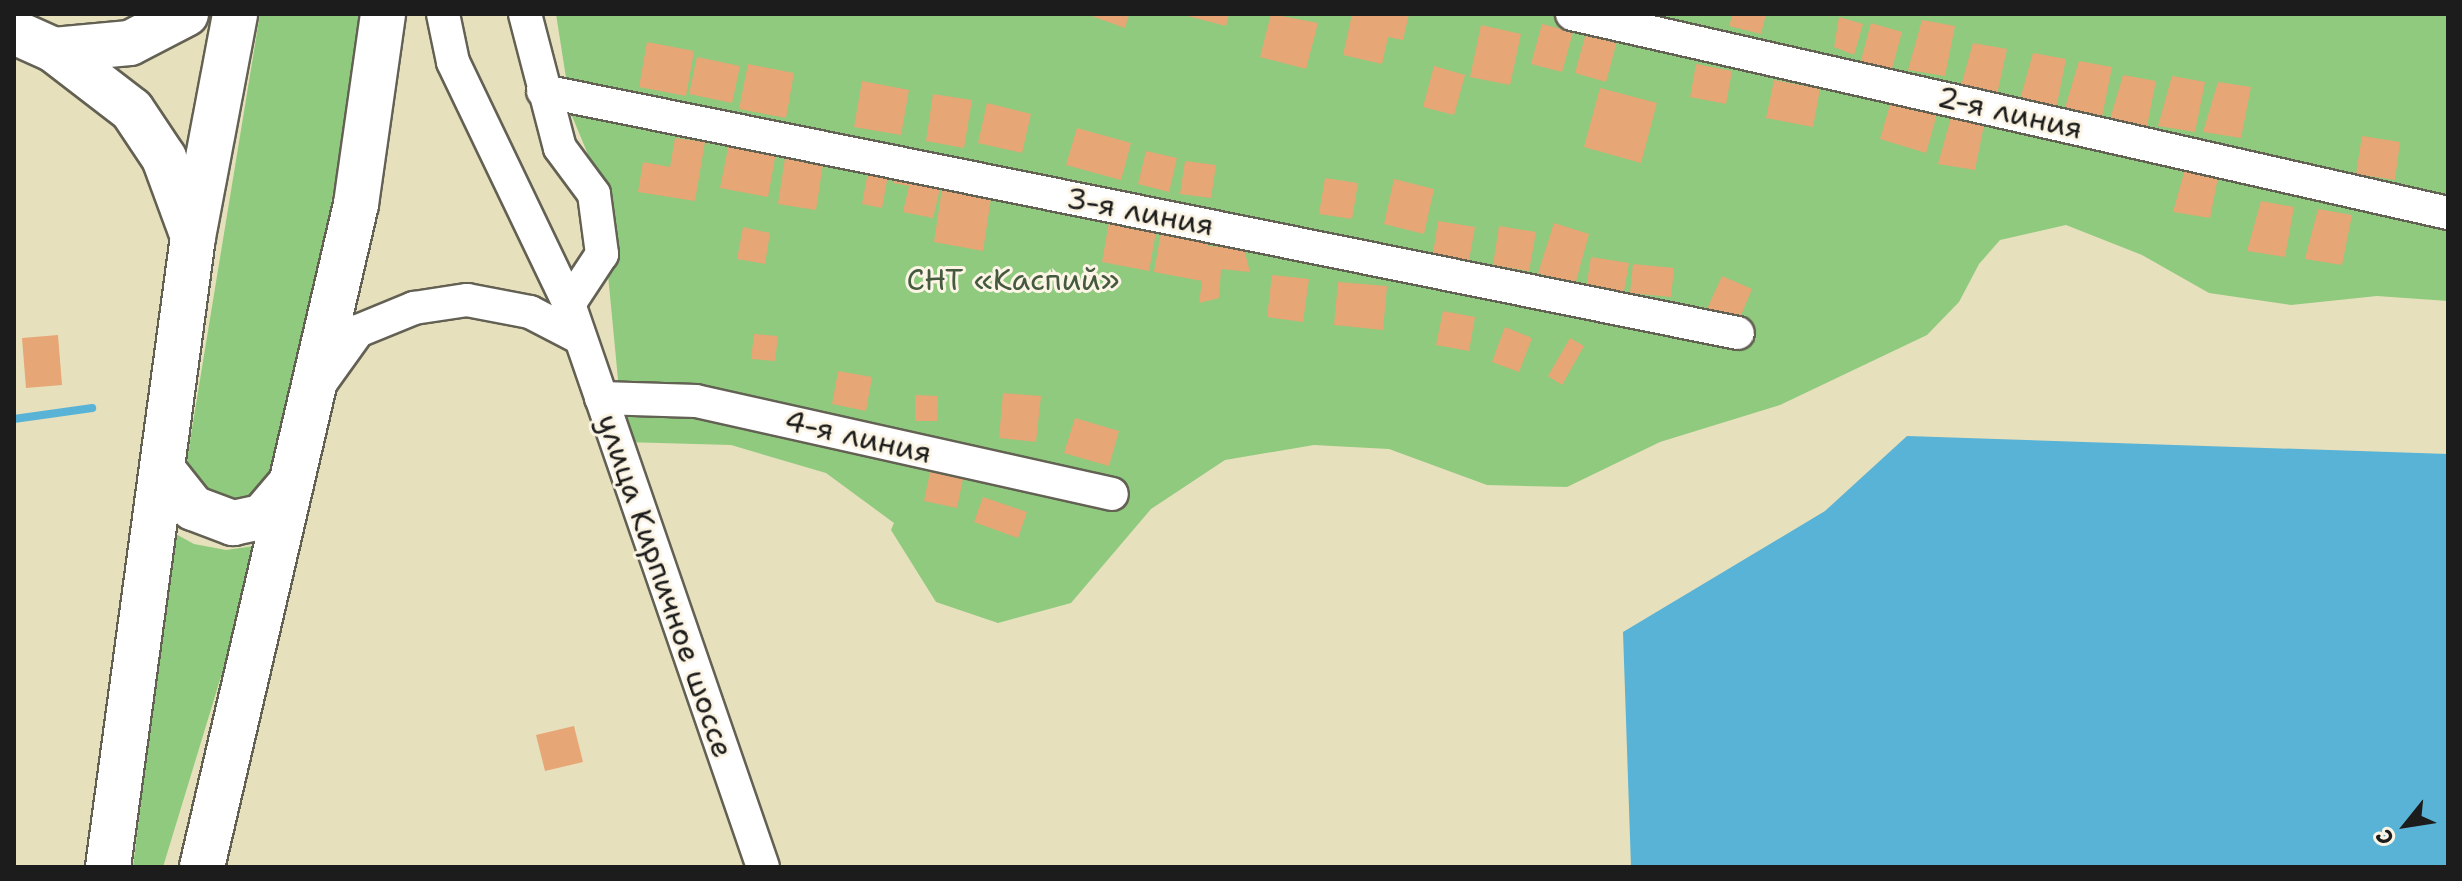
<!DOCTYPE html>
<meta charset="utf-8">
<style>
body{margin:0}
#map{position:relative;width:2462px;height:881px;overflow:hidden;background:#e7e0bc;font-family:"Shantell Sans",sans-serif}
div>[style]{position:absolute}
.green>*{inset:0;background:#8fca7e}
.water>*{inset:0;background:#59b3d6}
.stream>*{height:8px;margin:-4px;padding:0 4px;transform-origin:4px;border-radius:4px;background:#59b3d6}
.building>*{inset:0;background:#e7a675}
.roads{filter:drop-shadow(2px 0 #636154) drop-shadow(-2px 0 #636154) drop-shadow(0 2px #636154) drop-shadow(0 -2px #636154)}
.minor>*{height:32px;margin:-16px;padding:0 16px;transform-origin:16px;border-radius:16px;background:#fff}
.primary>*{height:44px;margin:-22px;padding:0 22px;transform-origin:22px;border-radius:22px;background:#fff}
span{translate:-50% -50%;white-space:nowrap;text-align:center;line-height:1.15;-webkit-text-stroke:6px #fcf5e5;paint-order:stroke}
.street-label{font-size:30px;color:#1c1c1c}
.park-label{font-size:30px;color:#44593e}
.frame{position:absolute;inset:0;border:16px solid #1c1c1c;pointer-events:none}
.north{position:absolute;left:2366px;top:785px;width:80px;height:80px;-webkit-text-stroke:6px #fcf5e5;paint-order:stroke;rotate:240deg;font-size:22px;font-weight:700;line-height:32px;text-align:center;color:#1c1c1c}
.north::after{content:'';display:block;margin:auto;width:28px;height:36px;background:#1c1c1c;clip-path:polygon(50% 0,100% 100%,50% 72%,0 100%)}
</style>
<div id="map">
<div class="green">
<i style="clip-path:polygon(260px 14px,366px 14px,281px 474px,243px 504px,222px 502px,193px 480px,187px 459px)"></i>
<i style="clip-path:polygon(556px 14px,2448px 14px,2448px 301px,2377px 296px,2291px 305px,2209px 293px,2142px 255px,2066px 225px,2000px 240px,1979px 264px,1959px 302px,1927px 335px,1780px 405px,1660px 442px,1567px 487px,1487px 485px,1389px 449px,1314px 445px,1225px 460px,1151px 509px,1071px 603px,998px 623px,936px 602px,891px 530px,894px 523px,826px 473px,731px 445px,624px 442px,599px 181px,572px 116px)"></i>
<i style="clip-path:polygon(174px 533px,194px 544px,226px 550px,261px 545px,163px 867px,133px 867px)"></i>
</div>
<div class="water">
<i style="clip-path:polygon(1907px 436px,2448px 454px,2448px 867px,1631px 867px,1623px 632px,1825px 511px)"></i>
</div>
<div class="stream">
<i style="left:14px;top:419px;width:79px;rotate:-8deg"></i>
</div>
<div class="building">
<i style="clip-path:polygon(1086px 14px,1129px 14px,1125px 28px)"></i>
<i style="clip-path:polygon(1180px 14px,1229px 14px,1226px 26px)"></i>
<i style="clip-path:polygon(1271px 14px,1318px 23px,1306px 69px,1260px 57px)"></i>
<i style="clip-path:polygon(1352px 14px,1409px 14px,1403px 40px,1388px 37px,1382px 64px,1343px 55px)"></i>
<i style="clip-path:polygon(1733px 14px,1766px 14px,1761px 34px,1729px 26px)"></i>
<i style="clip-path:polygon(1839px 17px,1863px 24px,1854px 55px,1834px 47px)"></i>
<i style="clip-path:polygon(1922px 20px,1955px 26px,1945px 76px,1908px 70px)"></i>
<i style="clip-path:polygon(1871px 23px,1902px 32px,1891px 72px,1860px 64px)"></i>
<i style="clip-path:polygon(1542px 24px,1573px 32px,1562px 72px,1531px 64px)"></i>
<i style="clip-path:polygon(1481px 25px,1521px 34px,1510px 85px,1470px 77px)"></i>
<i style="clip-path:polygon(1586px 33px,1617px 41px,1606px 82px,1575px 73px)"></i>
<i style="clip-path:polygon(647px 42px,694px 51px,686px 96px,639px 87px)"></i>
<i style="clip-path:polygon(1973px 43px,2007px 49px,1996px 99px,1959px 93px)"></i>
<i style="clip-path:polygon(2033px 53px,2066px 59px,2056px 109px,2019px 103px)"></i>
<i style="clip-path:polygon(697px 57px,740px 66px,732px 103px,689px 94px)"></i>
<i style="clip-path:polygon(2079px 61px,2112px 67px,2102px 117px,2064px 111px)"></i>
<i style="clip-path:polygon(748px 64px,794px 73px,786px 118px,739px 109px)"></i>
<i style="clip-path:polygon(1696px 64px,1732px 71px,1726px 104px,1690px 97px)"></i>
<i style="clip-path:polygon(1434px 66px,1465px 75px,1454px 115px,1423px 107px)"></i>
<i style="clip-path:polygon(2123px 75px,2156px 81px,2146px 131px,2108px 126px)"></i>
<i style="clip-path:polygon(2172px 76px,2205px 82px,2195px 132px,2158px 126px)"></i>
<i style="clip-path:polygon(1774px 80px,1820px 89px,1813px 127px,1766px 118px)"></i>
<i style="clip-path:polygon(862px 81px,909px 90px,901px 135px,854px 127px)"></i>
<i style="clip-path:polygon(2218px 82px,2251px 87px,2241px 138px,2203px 132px)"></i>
<i style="clip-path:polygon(1600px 88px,1657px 103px,1641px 163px,1584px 147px)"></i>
<i style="clip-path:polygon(933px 94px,972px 100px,964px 148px,926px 141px)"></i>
<i style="clip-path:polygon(1891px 101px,1937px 114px,1926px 153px,1880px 139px)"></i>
<i style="clip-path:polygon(987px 103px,1031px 114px,1022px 153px,978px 143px)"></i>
<i style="clip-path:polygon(1952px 114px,1985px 120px,1975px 170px,1938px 164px)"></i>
<i style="clip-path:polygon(1077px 128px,1131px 143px,1121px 180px,1066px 165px)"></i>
<i style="clip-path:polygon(2362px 136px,2400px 142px,2395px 180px,2356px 174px)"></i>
<i style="clip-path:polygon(675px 138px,705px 142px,695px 201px,638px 192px,643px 162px,670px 167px)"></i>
<i style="clip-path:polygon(729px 143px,776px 152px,768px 197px,720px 188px)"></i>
<i style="clip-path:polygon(1146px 151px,1177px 158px,1169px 192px,1138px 184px)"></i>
<i style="clip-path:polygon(785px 158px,823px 164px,816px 210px,778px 204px)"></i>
<i style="clip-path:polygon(1185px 161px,1216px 165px,1211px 198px,1180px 194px)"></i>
<i style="clip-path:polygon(2187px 162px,2220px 167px,2210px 218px,2173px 212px)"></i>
<i style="clip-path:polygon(869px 166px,889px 170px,882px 208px,862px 204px)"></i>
<i style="clip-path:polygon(895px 169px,942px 180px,933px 218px,903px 212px,909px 186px,893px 183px)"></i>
<i style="clip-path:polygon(1325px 178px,1358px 183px,1352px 219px,1319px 214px)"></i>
<i style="clip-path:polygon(1394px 179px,1434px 189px,1424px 234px,1384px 224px)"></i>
<i style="clip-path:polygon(942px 189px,991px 198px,983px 251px,934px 242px)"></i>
<i style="clip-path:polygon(2261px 201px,2294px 207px,2285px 257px,2247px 251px)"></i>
<i style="clip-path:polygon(2318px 209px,2352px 215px,2342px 265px,2305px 259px)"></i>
<i style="clip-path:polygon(1110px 217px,1157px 226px,1149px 271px,1102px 262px)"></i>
<i style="clip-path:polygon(1438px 221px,1475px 227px,1468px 266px,1432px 260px)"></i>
<i style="clip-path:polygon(1554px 223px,1589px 234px,1575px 285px,1538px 273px)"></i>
<i style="clip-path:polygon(1499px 226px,1536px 232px,1529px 271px,1493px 265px)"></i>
<i style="clip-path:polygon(743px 227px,770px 233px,765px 264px,737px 259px)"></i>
<i style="clip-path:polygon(1162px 227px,1209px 236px,1207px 246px,1244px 249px,1250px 272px,1221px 269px,1219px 298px,1199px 303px,1202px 281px,1154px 272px)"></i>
<i style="clip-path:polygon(1591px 257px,1629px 263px,1622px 302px,1585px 295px)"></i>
<i style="clip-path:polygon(1633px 264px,1674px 268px,1671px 297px,1630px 293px)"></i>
<i style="clip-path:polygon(1272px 275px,1309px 279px,1303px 322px,1267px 317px)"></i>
<i style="clip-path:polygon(1722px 276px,1752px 289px,1738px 322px,1707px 309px)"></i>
<i style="clip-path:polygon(1338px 282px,1387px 286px,1383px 330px,1334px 325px)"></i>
<i style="clip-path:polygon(1443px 311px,1475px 317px,1469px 351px,1436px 345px)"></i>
<i style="clip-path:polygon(1505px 327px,1532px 338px,1519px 372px,1492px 362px)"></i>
<i style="clip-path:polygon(754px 334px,778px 336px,775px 361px,751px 359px)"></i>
<i style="clip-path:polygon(58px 335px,62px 385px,26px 388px,22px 338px)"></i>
<i style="clip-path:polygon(1570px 338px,1584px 346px,1562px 385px,1548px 376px)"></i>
<i style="clip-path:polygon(838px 371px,872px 377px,866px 411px,832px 404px)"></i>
<i style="clip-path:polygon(1003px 393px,1041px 396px,1036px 442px,999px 438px)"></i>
<i style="clip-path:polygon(915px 395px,938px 396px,937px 421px,915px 421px)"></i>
<i style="clip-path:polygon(1075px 418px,1119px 431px,1109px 466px,1064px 453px)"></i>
<i style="clip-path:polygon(930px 472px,963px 479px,957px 508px,924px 501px)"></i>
<i style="clip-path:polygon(983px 497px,1027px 512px,1018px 538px,974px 522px)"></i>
<i style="clip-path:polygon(574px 726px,583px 762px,545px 771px,536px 735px)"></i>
</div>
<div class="roads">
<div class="minor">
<i style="left:443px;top:14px;width:49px;rotate:78.2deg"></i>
<i style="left:453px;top:62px;width:268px;rotate:64.4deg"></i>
<i style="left:569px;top:304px;width:595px;rotate:70.99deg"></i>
<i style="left:525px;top:14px;width:138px;rotate:75.4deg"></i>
<i style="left:560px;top:148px;width:57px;rotate:53.5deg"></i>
<i style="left:594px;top:194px;width:61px;rotate:82.4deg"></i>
<i style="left:602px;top:254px;width:60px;rotate:123.4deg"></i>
<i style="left:1572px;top:14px;width:898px;rotate:12.8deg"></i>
<i style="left:543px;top:91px;width:1219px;rotate:11.45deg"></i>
<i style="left:320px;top:384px;width:65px;rotate:-54.4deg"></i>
<i style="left:358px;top:331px;width:61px;rotate:-22.3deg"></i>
<i style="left:414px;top:308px;width:54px;rotate:-8.6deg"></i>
<i style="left:467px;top:300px;width:64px;rotate:10.8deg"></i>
<i style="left:530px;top:312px;width:56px;rotate:27.5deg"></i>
<i style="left:601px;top:398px;width:95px;rotate:1.8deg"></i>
<i style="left:696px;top:401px;width:426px;rotate:12.6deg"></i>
</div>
<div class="primary">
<i style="left:14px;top:32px;width:44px;rotate:24.2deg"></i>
<i style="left:54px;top:50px;width:98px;rotate:37.6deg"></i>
<i style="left:132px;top:110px;width:58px;rotate:56.3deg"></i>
<i style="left:164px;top:158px;width:84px;rotate:69.8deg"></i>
<i style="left:54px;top:50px;width:76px;rotate:-5.3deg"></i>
<i style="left:130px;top:43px;width:63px;rotate:-27.4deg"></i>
<i style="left:162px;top:469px;width:50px;rotate:51.5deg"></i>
<i style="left:193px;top:508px;width:43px;rotate:20.6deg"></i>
<i style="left:233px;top:523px;width:30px;rotate:-12deg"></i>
<i style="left:262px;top:517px;width:45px;rotate:-49.5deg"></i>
<i style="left:108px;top:867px;width:636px;rotate:-82.32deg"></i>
<i style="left:193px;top:237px;width:227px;rotate:-79.3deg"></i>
<i style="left:202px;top:867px;width:681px;rotate:-76.92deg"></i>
<i style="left:356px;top:204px;width:192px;rotate:-81.9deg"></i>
</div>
</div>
<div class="street-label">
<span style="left:2010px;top:113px;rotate:13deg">2-я линия</span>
<span style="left:1140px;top:212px;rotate:11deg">3-я линия</span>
<span style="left:858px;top:437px;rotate:13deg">4-я линия</span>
<span style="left:665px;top:586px;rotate:71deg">улица Кирпичное шоссе</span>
</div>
<div class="park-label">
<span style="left:1013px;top:280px">СНТ «Каспий»</span>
</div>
<div class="frame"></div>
<div class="north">С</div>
</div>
